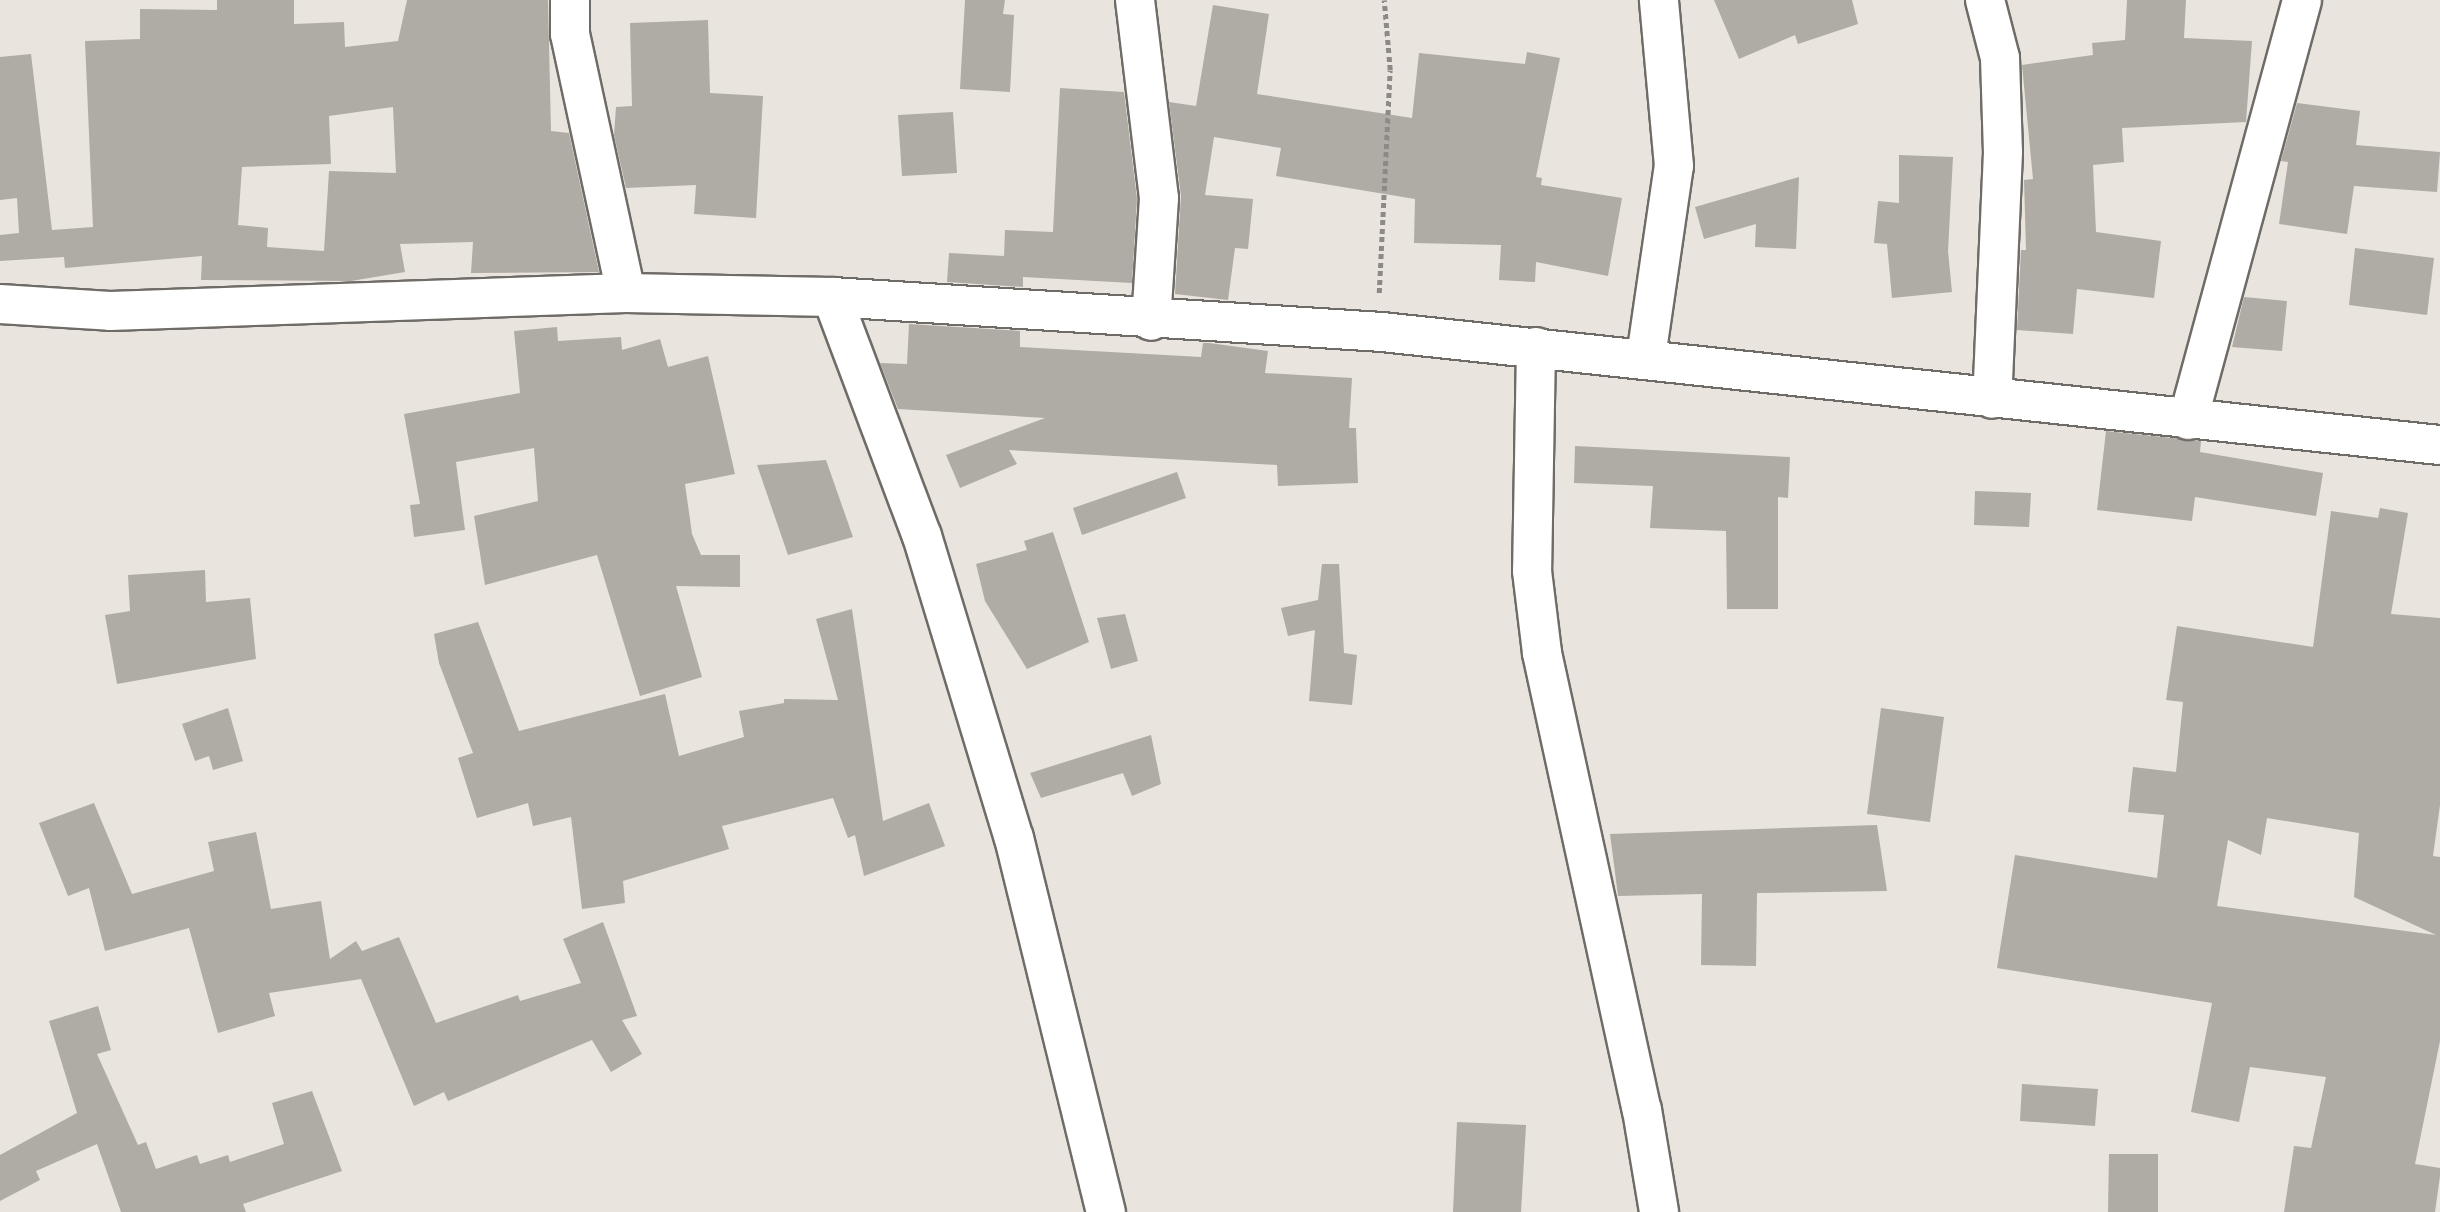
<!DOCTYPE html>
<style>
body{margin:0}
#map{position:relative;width:2440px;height:1212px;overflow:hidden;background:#e9e4de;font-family:"Exo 2",sans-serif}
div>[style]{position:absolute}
.building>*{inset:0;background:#afaba5}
.path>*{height:4.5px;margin-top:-2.25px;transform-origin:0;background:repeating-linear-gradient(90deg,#8d8986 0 5px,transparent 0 8.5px)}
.roads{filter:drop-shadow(2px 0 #6f6b66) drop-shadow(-2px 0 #6f6b66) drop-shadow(0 2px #6f6b66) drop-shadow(0 -2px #6f6b66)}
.minor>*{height:38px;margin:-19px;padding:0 19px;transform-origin:19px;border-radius:19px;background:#fff}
span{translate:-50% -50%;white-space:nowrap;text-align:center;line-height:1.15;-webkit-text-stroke:6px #fff;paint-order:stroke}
</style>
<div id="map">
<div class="building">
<i style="clip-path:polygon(evenodd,217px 0,294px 0,294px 24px,344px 22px,345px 47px,398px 41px,407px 0,548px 0,551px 131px,569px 133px,599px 272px,471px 273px,473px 242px,400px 244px,405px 272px,351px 281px,201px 280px,202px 256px,65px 268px,64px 257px,0 261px,0 235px,19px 233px,17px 198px,0 200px,0 57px,31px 54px,52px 230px,93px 227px,85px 41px,140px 39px,140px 9px,217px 10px,217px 0,393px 107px,396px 173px,329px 171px,324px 251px,267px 247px,268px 228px,238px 225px,242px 167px,331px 164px,329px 116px,393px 107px)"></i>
<i style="clip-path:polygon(965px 0,1005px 0,1003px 14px,1014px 15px,1010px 92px,960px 89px)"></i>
<i style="clip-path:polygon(1714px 0,1852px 0,1858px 24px,1798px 44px,1795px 35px,1739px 59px)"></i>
<i style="clip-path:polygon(2127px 0,2186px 0,2184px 38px,2252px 41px,2246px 122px,2122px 128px,2124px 162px,2093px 165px,2096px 232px,2161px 241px,2154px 298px,2077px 289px,2073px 334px,2017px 330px,2021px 250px,2026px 250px,2024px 180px,2033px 179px,2022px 65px,2093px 55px,2092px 43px,2125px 40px)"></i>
<i style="clip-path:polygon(1213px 5px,1269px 14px,1257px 94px,1412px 118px,1419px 53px,1525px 64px,1527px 52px,1560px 58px,1536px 177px,1542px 178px,1541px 185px,1622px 198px,1608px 276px,1536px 262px,1535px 282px,1499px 280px,1501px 245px,1414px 243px,1415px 199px,1276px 176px,1281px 148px,1214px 137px,1205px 195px,1253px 199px,1248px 249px,1235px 248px,1228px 300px,1175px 294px,1181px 196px,1169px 102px,1196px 106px)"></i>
<i style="clip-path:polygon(708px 20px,710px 93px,763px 96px,756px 218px,694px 214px,696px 185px,626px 188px,614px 135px,616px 107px,632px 106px,630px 23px)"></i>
<i style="clip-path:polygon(1060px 88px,1124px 92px,1137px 199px,1132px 283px,1023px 277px,1023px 287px,947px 282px,949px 253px,1004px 256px,1005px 230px,1053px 232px)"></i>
<i style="clip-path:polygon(2297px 103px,2360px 111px,2356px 145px,2440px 152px,2437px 192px,2354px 186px,2347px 234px,2279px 224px,2288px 162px,2281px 161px)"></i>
<i style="clip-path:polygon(953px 112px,957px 173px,902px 176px,898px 115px)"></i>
<i style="clip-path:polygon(1899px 155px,1953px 157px,1948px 251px,1952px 292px,1892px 298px,1887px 244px,1874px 243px,1878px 201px,1899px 203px)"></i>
<i style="clip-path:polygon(1799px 177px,1796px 249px,1755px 247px,1756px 224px,1704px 239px,1695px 207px)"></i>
<i style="clip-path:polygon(2355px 248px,2434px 258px,2427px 315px,2349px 305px)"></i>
<i style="clip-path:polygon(2244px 297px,2287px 301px,2282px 351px,2232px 347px)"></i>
<i style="clip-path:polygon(909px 324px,1020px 331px,1020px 347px,1201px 357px,1203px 343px,1209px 343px,1268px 351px,1265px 373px,1352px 378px,1349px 428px,1356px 428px,1358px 483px,1278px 486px,1277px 465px,1009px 450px,1017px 464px,960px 488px,946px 455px,1045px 418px,898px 409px,880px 363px,907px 364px)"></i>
<i style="clip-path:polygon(557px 327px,558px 341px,621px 337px,622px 350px,660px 339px,668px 367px,708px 356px,735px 474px,685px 484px,692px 534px,701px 555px,740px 555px,740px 587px,676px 586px,702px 677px,640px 696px,597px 555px,485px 585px,474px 516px,538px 501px,534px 448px,456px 462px,465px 530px,414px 537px,410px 505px,420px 504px,404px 414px,520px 393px,514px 331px)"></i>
<i style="clip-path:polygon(2106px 431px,2201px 441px,2200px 452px,2323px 473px,2316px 516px,2195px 497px,2192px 521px,2097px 510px)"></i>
<i style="clip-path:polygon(1575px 446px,1790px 457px,1788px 498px,1778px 497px,1778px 609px,1727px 609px,1726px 531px,1650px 528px,1653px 486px,1574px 483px)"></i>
<i style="clip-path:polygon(826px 460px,853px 537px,788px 555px,757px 465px)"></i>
<i style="clip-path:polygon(1177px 472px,1186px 498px,1082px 535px,1073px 508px)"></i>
<i style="clip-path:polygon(1975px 491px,2031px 493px,2029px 527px,1974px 525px)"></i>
<i style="clip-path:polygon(evenodd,2380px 508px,2408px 513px,2391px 614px,2440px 618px,2440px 805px,2433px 856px,2440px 857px,2440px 1041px,2415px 1164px,2440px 1168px,2440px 1176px,2435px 1212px,2284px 1212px,2294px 1146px,2311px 1148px,2326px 1077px,2250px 1067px,2239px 1122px,2191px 1112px,2212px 1003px,1997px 968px,2015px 855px,2157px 878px,2164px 815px,2128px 812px,2133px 767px,2176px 772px,2183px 702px,2166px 700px,2177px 626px,2313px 647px,2331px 511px,2378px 518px,2380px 508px,2267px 818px,2359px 833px,2354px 897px,2436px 935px,2217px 906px,2228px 840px,2261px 855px,2267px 818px)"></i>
<i style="clip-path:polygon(1053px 532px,1089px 642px,1027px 669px,985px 601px,976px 564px,1027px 550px,1024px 541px)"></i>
<i style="clip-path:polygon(1322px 564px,1339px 564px,1344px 653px,1357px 655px,1352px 705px,1309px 701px,1315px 630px,1288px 636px,1281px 608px,1318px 600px)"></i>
<i style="clip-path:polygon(205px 570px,206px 602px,250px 598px,256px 659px,117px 684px,105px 615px,130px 611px,128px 575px)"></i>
<i style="clip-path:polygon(852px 609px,883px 821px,929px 803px,945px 846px,864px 876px,855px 835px,848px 838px,833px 798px,722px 826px,729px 849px,623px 881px,625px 903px,582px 909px,571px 817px,533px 826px,528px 803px,477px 818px,458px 758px,473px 753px,439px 663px,434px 634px,478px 622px,519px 731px,665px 694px,679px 756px,744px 737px,739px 711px,784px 703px,784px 699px,838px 700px,816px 619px)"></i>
<i style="clip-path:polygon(1125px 614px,1138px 661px,1111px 669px,1097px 618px)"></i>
<i style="clip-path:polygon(228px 708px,243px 761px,213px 770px,209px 756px,195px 761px,182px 724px)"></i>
<i style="clip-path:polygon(1881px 708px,1944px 717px,1930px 822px,1867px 814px)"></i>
<i style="clip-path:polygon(1151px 735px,1161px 784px,1132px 796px,1123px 773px,1041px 798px,1030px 773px)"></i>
<i style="clip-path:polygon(94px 803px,132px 894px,214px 871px,208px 842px,256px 832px,271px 909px,321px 901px,330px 959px,356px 941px,362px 951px,399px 937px,436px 1023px,518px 995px,520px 1001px,581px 983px,563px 939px,603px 922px,637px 1016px,622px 1020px,642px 1054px,611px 1072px,592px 1040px,448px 1101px,444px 1092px,414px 1106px,361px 979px,269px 993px,275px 1016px,218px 1033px,189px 928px,105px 951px,89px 888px,68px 896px,39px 823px)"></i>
<i style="clip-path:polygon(1877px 825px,1887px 891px,1757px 893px,1756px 966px,1701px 965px,1702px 894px,1618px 896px,1610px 834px)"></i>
<i style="clip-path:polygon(98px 1006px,111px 1050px,97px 1054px,138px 1145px,146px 1142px,156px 1169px,197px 1155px,200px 1164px,228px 1155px,230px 1162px,284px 1144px,272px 1103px,312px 1091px,342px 1171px,243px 1204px,246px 1212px,121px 1212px,97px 1144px,36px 1171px,40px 1180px,0 1201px,0 1155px,77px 1113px,49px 1021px)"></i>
<i style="clip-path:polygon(2022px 1084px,2098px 1089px,2095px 1126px,2020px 1121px)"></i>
<i style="clip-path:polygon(1457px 1122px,1526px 1125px,1521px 1212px,1453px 1212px)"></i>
<i style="clip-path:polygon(2109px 1154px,2158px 1154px,2158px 1212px,2108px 1212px)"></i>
</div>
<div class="path">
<i style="left:1379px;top:293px;width:223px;rotate:-87.2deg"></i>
<i style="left:1390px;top:70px;width:70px;rotate:-94.9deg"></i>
</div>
<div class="roads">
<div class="minor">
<i style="left:570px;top:0;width:34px;rotate:90deg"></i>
<i style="left:570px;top:34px;width:265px;rotate:77.8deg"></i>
<i style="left:1135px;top:0;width:199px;rotate:83.1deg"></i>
<i style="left:1159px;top:198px;width:123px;rotate:93.7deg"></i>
<i style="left:1985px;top:0;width:60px;rotate:75.5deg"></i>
<i style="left:2000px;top:58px;width:94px;rotate:88.2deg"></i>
<i style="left:2003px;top:152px;width:247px;rotate:92.5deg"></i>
<i style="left:832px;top:297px;width:255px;rotate:69.4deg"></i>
<i style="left:922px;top:536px;width:316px;rotate:73.1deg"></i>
<i style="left:1014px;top:838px;width:385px;rotate:76.2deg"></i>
<i style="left:0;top:304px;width:110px;rotate:3.6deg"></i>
<i style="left:110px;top:311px;width:516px;rotate:-2deg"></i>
<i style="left:626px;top:293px;width:206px;rotate:1.1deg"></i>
<i style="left:832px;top:297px;width:551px;rotate:3.64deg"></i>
<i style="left:1382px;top:332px;width:1064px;rotate:6.1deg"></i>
<i style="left:1536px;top:347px;width:224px;rotate:91deg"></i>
<i style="left:1532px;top:571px;width:83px;rotate:83deg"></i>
<i style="left:1542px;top:653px;width:468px;rotate:77.7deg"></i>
<i style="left:1642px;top:1110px;width:103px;rotate:80.5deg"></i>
<i style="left:1646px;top:357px;width:193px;rotate:-81.7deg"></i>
<i style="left:1674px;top:166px;width:167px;rotate:-95.2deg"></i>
<i style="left:2188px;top:420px;width:435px;rotate:-74.8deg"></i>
</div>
</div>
</div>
